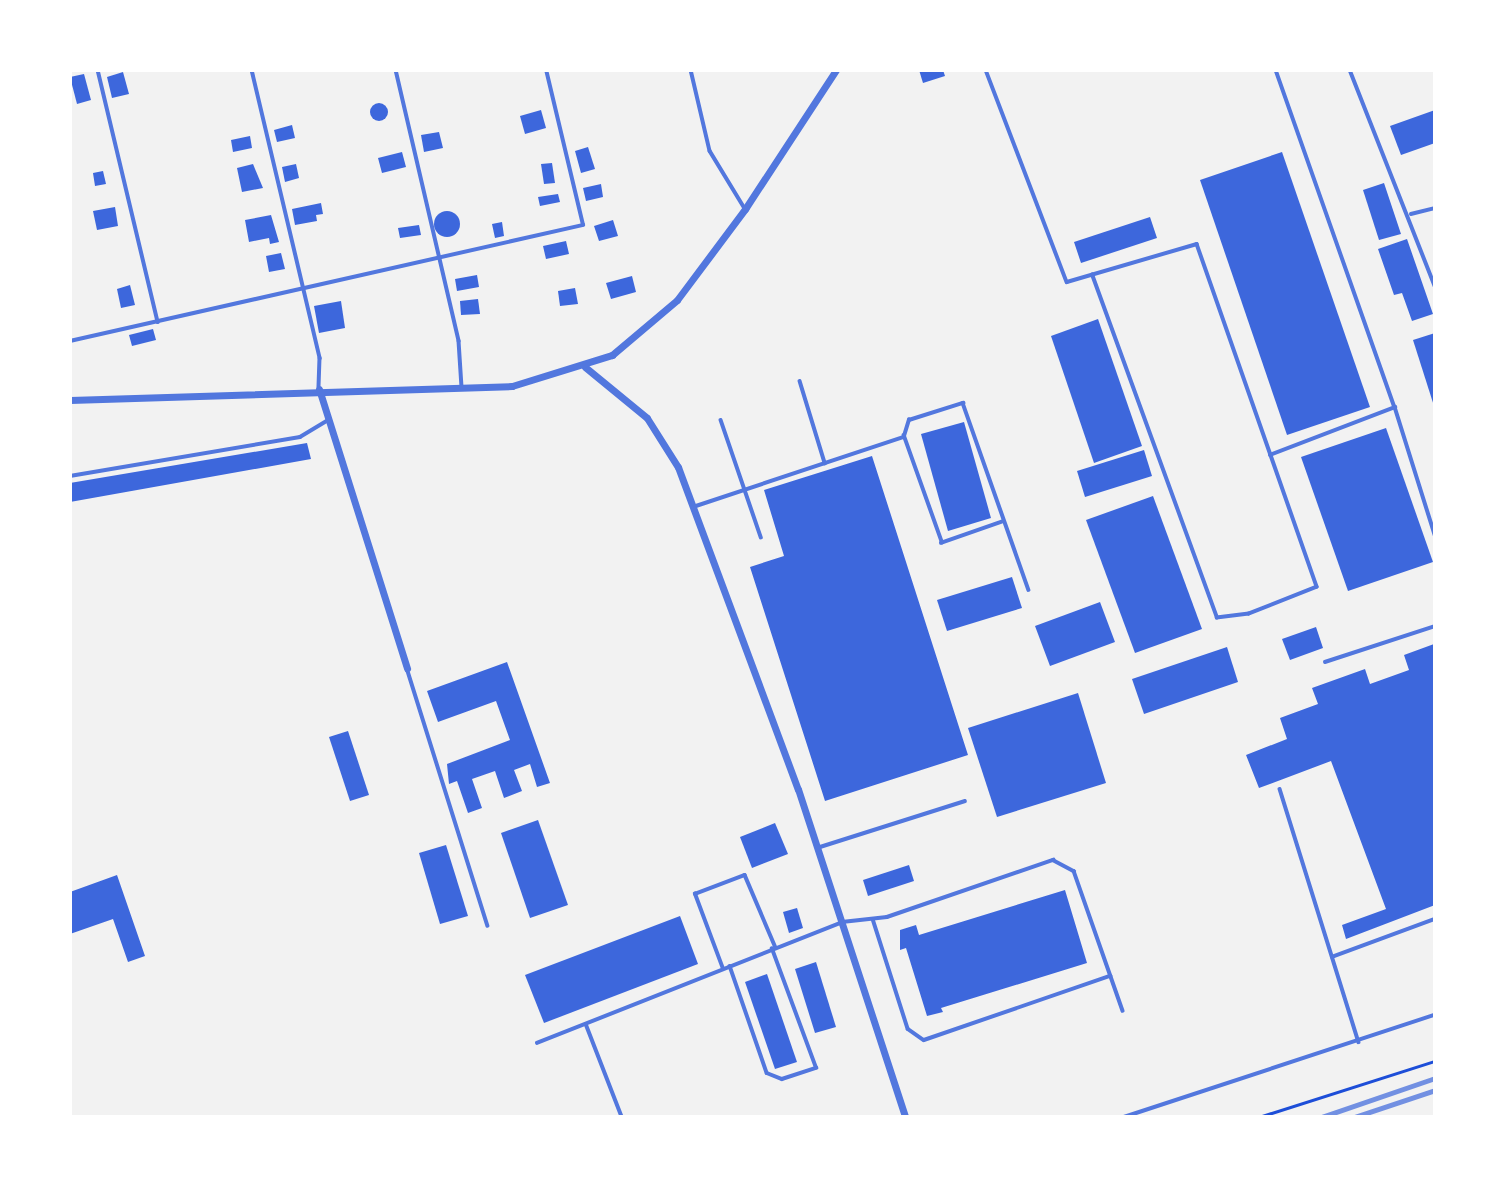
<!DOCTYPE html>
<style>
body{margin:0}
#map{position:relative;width:1505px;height:1187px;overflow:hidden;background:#f2f2f2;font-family:"Alegreya Sans",sans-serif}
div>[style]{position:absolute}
.building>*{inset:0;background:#3d67dc}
.round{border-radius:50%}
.path>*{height:2.5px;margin:-1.25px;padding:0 1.25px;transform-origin:1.25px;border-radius:1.25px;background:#1d4ed8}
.service>*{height:3.5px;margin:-1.75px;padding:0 1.75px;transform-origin:1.75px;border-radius:1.75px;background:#5277de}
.minor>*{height:7px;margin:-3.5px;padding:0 3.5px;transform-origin:3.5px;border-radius:3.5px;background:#5277de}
.rail>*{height:4.5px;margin:-2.25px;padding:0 2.25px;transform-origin:2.25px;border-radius:2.25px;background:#7290e2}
span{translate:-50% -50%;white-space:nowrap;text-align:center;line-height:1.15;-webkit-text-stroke:6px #fff;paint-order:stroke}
.frame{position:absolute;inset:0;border:72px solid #fff;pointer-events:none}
</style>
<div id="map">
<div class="building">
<i style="clip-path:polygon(919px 70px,943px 70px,945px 76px,923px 83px)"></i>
<i style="clip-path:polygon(123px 72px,129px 94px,112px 98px,107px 77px)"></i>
<i style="clip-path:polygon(84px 74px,91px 100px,77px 104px,70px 77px)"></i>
<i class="round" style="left:370px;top:103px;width:18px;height:18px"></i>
<i style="clip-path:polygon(541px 110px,546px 128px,525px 134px,520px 116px)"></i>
<i style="clip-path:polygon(1435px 110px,1435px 143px,1401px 155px,1390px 126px)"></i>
<i style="clip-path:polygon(292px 125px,295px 138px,277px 142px,274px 130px)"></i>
<i style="clip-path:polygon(439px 132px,443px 148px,424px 152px,421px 135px)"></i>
<i style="clip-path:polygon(250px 136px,252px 148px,233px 152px,231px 140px)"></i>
<i style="clip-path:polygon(588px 147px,595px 169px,581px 173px,575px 151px)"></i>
<i style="clip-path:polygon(402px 152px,406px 167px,382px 173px,378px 158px)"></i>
<i style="clip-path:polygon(1282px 152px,1370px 407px,1287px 435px,1200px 180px)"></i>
<i style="clip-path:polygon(552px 163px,555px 183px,544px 184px,541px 164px)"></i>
<i style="clip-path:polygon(253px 164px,263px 188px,242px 192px,237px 168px)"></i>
<i style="clip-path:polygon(296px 164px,299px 178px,285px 182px,282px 167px)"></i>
<i style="clip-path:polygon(103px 171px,106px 184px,95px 186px,93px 173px)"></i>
<i style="clip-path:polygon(1384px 183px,1401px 234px,1379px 240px,1363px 190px)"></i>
<i style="clip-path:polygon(601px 184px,603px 197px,586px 201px,583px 188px)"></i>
<i style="clip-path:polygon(558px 194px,560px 202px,540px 206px,538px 197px)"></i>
<i style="clip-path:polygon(321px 203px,323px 214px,316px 215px,317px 221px,295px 225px,292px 209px)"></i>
<i style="clip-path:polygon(115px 207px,118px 226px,97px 230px,93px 211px)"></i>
<i class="round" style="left:434px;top:211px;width:26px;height:26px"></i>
<i style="clip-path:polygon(271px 215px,279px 242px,270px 244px,269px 238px,249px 242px,245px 220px)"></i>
<i style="clip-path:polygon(1150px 217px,1157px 238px,1081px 263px,1074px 242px)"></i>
<i style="clip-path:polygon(613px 220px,618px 236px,599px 241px,594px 226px)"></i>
<i style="clip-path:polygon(502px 222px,504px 236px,495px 238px,492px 224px)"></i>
<i style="clip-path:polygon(419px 225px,421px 235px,400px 238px,398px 228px)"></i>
<i style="clip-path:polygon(1407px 239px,1433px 314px,1412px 321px,1402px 293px,1394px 295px,1378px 249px)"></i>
<i style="clip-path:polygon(566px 241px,569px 254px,546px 259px,543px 246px)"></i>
<i style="clip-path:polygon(281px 253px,285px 269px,269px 272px,266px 256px)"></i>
<i style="clip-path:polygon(477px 275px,479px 287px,457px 291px,455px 279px)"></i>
<i style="clip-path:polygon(632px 276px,636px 292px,611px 299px,606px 283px)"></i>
<i style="clip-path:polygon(130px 285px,135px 305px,121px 308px,117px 289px)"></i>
<i style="clip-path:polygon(575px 288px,578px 304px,560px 306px,558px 291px)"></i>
<i style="clip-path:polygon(478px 299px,480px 314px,461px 315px,460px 301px)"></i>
<i style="clip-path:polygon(341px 301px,345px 328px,319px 333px,314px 306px)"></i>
<i style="clip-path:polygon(1098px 319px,1142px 446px,1094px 463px,1051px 336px)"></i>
<i style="clip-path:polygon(153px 329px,156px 340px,132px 346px,129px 335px)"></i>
<i style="clip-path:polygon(1435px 333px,1435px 406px,1434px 406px,1413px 340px)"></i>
<i style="clip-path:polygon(964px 422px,991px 518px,948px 531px,921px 434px)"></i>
<i style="clip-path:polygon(1386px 428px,1433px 562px,1348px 591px,1301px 457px)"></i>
<i style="clip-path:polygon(307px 443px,311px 459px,70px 502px,70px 483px)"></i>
<i style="clip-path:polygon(1144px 450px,1152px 476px,1085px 497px,1077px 471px)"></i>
<i style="clip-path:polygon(872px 456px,968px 755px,825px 801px,750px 567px,784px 556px,764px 490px)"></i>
<i style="clip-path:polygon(1153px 496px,1202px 629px,1135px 653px,1086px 520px)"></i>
<i style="clip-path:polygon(1012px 577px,1022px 608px,947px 631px,937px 600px)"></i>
<i style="clip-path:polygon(1100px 602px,1115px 642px,1050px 666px,1035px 626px)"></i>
<i style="clip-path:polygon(1316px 627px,1323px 648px,1290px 660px,1282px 639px)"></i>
<i style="clip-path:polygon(1434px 644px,1435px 905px,1346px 939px,1342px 925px,1386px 909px,1331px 761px,1259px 788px,1246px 755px,1287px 739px,1280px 718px,1318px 704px,1312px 688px,1365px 669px,1370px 684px,1409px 670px,1404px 655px)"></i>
<i style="clip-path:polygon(1227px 647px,1238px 682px,1144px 714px,1132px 679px)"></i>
<i style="clip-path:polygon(507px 662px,550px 783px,537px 787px,530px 764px,514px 770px,522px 791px,504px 798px,495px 771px,472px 779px,482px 808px,468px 813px,457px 781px,449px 784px,447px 764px,510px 740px,496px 701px,438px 722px,427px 691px)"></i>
<i style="clip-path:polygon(1078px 693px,1106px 783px,997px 817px,968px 728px)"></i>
<i style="clip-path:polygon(348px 731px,369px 795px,350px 801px,329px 737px)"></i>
<i style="clip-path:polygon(538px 820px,568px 905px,530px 918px,501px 833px)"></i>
<i style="clip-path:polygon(775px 823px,788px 854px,752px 868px,740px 837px)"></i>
<i style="clip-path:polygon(446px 845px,468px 916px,440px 924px,419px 853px)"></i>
<i style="clip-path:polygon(909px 865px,914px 881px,868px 896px,863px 880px)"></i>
<i style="clip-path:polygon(117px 875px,145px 956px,128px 962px,113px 919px,70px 934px,70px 892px)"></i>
<i style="clip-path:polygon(1065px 890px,1087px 963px,941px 1008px,943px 1012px,927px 1016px,906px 948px,900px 950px,900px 930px,916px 925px,919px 935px)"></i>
<i style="clip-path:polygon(797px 908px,803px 928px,789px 933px,783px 912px)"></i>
<i style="clip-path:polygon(680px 916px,698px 964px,544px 1023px,525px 975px)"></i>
<i style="clip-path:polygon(816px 962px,836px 1027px,815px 1033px,795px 969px)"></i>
<i style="clip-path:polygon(767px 974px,797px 1062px,775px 1069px,745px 982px)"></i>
</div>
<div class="path">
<i style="left:1259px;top:1117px;width:185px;rotate:-17.7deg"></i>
</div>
<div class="service">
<i style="left:98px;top:70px;width:259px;rotate:76.6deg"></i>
<i style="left:252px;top:70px;width:296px;rotate:76.7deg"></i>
<i style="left:320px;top:358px;width:29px;rotate:92deg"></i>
<i style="left:396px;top:70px;width:278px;rotate:76.9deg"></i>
<i style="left:459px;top:341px;width:46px;rotate:86.3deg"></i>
<i style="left:691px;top:70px;width:83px;rotate:76.8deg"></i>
<i style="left:710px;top:151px;width:66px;rotate:58.7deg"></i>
<i style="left:986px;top:70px;width:227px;rotate:69.1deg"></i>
<i style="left:1067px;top:282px;width:135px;rotate:-16.3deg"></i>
<i style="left:1197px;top:244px;width:363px;rotate:70.7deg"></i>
<i style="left:1317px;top:587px;width:73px;rotate:158.3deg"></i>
<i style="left:1249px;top:614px;width:32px;rotate:173deg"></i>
<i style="left:1217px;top:618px;width:365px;rotate:-110deg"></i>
<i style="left:1276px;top:70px;width:357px;rotate:70.6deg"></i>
<i style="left:1395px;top:407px;width:134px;rotate:72.6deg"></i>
<i style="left:1350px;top:70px;width:232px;rotate:68.5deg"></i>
<i style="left:1411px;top:214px;width:25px;rotate:-14deg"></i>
<i style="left:70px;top:341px;width:526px;rotate:-12.74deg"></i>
<i style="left:583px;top:225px;width:159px;rotate:-103.4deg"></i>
<i style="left:800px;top:381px;width:86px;rotate:73deg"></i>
<i style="left:721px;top:420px;width:124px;rotate:71.1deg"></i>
<i style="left:1270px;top:455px;width:134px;rotate:-21deg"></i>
<i style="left:70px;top:476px;width:233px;rotate:-9.6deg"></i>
<i style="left:300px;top:437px;width:31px;rotate:-31deg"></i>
<i style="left:693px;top:507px;width:221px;rotate:-18.4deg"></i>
<i style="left:1002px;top:522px;width:64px;rotate:160.7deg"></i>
<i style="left:942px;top:543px;width:114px;rotate:-109.6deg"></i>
<i style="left:904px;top:436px;width:17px;rotate:-73deg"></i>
<i style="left:909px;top:420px;width:57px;rotate:-17.5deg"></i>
<i style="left:963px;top:403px;width:198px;rotate:70.6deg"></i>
<i style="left:1325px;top:662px;width:116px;rotate:-18.1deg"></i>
<i style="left:407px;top:668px;width:270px;rotate:72.6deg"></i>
<i style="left:1280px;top:789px;width:265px;rotate:72.7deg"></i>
<i style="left:817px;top:848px;width:155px;rotate:-17.6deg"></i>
<i style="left:873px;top:919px;width:115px;rotate:72.3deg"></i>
<i style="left:908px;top:1029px;width:19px;rotate:35deg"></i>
<i style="left:924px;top:1040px;width:197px;rotate:-19deg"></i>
<i style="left:1332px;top:957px;width:110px;rotate:-20.3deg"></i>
<i style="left:730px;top:966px;width:113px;rotate:70.9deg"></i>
<i style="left:767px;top:1073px;width:16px;rotate:22deg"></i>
<i style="left:782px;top:1079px;width:36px;rotate:-18deg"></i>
<i style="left:816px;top:1068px;width:127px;rotate:-110.3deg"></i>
<i style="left:723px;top:969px;width:80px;rotate:-110.5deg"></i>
<i style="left:695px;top:894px;width:53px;rotate:-20.8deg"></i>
<i style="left:745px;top:875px;width:79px;rotate:67deg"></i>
<i style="left:586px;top:1024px;width:100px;rotate:68.8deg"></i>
<i style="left:537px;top:1043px;width:328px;rotate:-21.6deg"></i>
<i style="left:842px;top:922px;width:45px;rotate:-6.3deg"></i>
<i style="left:887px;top:917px;width:176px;rotate:-19deg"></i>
<i style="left:1053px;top:860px;width:24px;rotate:28deg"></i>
<i style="left:1074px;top:871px;width:148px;rotate:70.7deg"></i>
<i style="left:1124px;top:1117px;width:327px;rotate:-18.2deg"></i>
</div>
<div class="minor">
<i style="left:585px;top:367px;width:80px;rotate:39.4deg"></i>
<i style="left:647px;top:418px;width:58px;rotate:57.7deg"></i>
<i style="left:678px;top:467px;width:344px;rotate:69.6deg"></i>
<i style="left:798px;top:789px;width:345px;rotate:71.9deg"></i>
<i style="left:319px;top:389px;width:293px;rotate:72.5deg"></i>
<i style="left:70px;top:400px;width:442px;rotate:-1.8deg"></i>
<i style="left:512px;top:386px;width:105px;rotate:-17.2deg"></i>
<i style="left:612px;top:355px;width:85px;rotate:-40.2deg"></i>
<i style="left:677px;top:300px;width:114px;rotate:-53.2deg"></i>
<i style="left:745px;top:209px;width:166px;rotate:-56.8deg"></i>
</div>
<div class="rail">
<i style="left:1322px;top:1117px;width:120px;rotate:-19deg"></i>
<i style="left:1355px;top:1117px;width:84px;rotate:-18.6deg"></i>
</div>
<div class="frame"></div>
</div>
